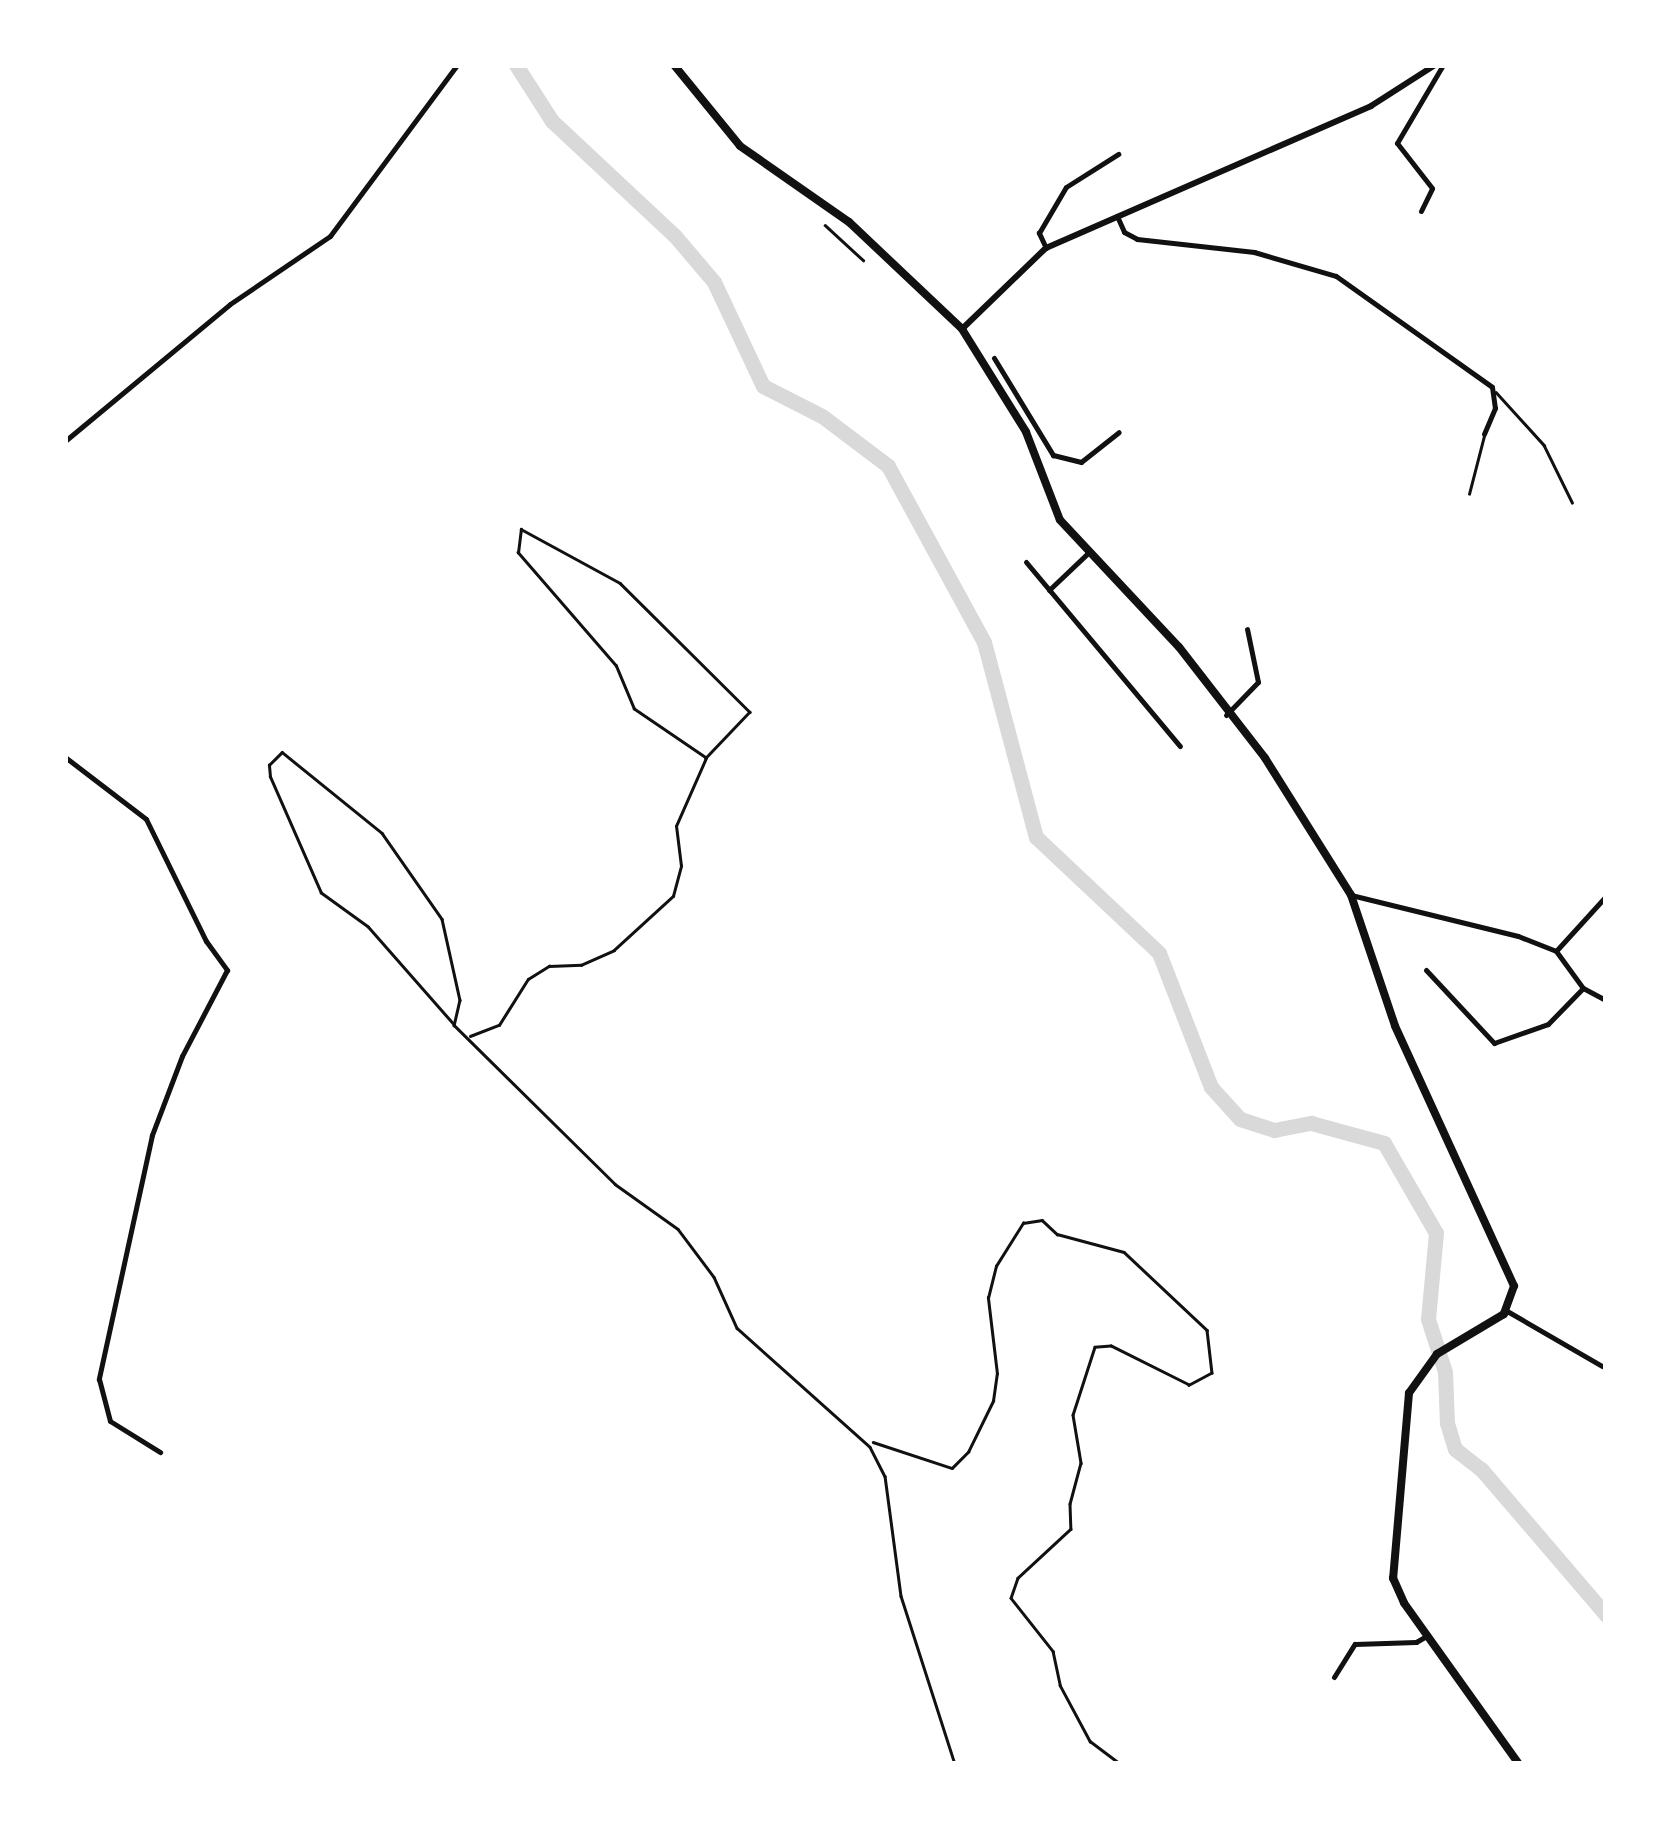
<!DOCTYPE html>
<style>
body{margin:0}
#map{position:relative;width:1671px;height:1829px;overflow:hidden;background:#fff;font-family:Commissioner,sans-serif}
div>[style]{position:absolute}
.river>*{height:15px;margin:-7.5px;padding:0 7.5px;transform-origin:7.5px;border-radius:7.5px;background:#d9d9d9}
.path>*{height:2.5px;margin:-1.25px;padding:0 1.25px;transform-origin:1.25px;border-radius:1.25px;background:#111}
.service>*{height:2.5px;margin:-1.25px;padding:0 1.25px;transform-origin:1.25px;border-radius:1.25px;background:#111}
.minor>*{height:5px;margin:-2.5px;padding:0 2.5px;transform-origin:2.5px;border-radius:2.5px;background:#111}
.tertiary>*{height:6px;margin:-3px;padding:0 3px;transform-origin:3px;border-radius:3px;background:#111}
.secondary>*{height:8px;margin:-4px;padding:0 4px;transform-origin:4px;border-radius:4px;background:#111}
span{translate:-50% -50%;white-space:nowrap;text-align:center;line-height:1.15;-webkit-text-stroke:10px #fff;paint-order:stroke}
.frame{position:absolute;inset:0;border:68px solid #fff;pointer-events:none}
</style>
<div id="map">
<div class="river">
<i style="left:516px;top:65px;width:67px;rotate:57.3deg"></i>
<i style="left:552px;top:121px;width:168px;rotate:43.1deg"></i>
<i style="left:675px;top:236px;width:60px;rotate:49.7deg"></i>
<i style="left:714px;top:282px;width:115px;rotate:64.8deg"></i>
<i style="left:763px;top:386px;width:66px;rotate:27deg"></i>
<i style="left:822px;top:416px;width:83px;rotate:37.1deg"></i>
<i style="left:888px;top:466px;width:200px;rotate:61.4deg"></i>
<i style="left:984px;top:642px;width:202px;rotate:75.1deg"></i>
<i style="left:1036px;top:837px;width:169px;rotate:43.3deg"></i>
<i style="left:1159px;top:953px;width:144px;rotate:68.8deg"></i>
<i style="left:1211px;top:1087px;width:43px;rotate:47.8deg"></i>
<i style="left:1240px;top:1119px;width:36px;rotate:18deg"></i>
<i style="left:1274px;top:1130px;width:38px;rotate:-11deg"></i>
<i style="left:1311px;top:1123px;width:76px;rotate:15.3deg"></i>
<i style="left:1384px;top:1143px;width:104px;rotate:60deg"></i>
<i style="left:1436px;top:1233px;width:86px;rotate:95.3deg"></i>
<i style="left:1428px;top:1319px;width:56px;rotate:72.2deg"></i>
<i style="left:1445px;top:1372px;width:51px;rotate:87.8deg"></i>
<i style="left:1447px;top:1423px;width:27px;rotate:73deg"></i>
<i style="left:1455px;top:1449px;width:33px;rotate:38deg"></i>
<i style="left:1481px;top:1469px;width:192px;rotate:49.4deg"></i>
</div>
<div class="path">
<i style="left:282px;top:752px;width:129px;rotate:39deg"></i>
<i style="left:382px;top:833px;width:105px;rotate:55.1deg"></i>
<i style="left:442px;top:919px;width:83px;rotate:77.5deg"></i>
<i style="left:460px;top:1000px;width:26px;rotate:103deg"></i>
<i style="left:454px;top:1025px;width:130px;rotate:-131.3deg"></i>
<i style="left:368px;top:927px;width:58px;rotate:-144.1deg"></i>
<i style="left:321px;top:893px;width:127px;rotate:-113.7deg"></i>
<i style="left:270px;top:777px;width:12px;rotate:-95deg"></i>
<i style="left:269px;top:765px;width:18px;rotate:-45deg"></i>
<i style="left:470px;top:1036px;width:31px;rotate:-21deg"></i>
<i style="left:499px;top:1025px;width:54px;rotate:-57.8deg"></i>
<i style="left:528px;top:979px;width:25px;rotate:-32deg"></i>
<i style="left:549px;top:966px;width:32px;rotate:-2deg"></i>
<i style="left:581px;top:965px;width:36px;rotate:-24deg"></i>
<i style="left:614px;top:950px;width:80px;rotate:-42.5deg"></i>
<i style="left:673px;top:896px;width:31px;rotate:-75deg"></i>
<i style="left:681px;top:866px;width:40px;rotate:-97.1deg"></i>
<i style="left:676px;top:826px;width:74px;rotate:-66.2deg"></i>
<i style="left:706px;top:758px;width:87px;rotate:-145.8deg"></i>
<i style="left:634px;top:709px;width:47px;rotate:-112.7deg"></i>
<i style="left:616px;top:666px;width:150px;rotate:-130.9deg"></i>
<i style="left:518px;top:553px;width:24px;rotate:-83deg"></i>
<i style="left:521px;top:529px;width:113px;rotate:28.6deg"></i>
<i style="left:620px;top:583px;width:183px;rotate:44.8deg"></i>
<i style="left:750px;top:712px;width:64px;rotate:133.7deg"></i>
<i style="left:873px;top:1442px;width:83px;rotate:18.2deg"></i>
<i style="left:952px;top:1468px;width:23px;rotate:-45deg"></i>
<i style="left:968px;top:1452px;width:57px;rotate:-63.9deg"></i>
<i style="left:993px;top:1401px;width:27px;rotate:-82deg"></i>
<i style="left:997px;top:1374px;width:77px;rotate:-96.8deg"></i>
<i style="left:988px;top:1298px;width:33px;rotate:-76deg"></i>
<i style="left:996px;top:1266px;width:51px;rotate:-57.9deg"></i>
<i style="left:1023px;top:1223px;width:19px;rotate:-9deg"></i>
<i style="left:1042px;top:1220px;width:21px;rotate:43deg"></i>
<i style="left:1057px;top:1234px;width:69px;rotate:15deg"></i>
<i style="left:1124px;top:1252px;width:114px;rotate:43.2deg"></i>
<i style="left:1207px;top:1330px;width:43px;rotate:83.4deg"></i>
<i style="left:1212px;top:1373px;width:26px;rotate:152deg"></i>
<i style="left:1189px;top:1385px;width:87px;rotate:-153.4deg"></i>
<i style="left:1111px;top:1346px;width:16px;rotate:176deg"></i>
<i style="left:1095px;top:1347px;width:71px;rotate:107.9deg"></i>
<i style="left:1073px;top:1415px;width:49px;rotate:80.5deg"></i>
<i style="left:1081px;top:1463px;width:42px;rotate:105deg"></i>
<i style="left:1070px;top:1504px;width:25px;rotate:88deg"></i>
<i style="left:1071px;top:1529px;width:72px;rotate:137.2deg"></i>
<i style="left:1018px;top:1578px;width:21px;rotate:109deg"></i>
<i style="left:1011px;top:1598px;width:68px;rotate:51.6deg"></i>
<i style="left:1053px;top:1651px;width:35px;rotate:78deg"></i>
<i style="left:1060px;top:1685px;width:64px;rotate:61.8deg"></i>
<i style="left:1090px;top:1741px;width:39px;rotate:37deg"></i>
</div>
<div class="service">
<i style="left:825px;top:225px;width:52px;rotate:42.6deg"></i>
<i style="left:1496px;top:392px;width:72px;rotate:47.8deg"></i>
<i style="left:1544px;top:445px;width:64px;rotate:63.8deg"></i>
<i style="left:1469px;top:494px;width:60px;rotate:-75.5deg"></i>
<i style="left:1606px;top:827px;width:1px;rotate:90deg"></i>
<i style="left:454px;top:1025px;width:226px;rotate:44.6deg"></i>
<i style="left:615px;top:1184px;width:77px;rotate:35.5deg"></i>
<i style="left:678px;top:1229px;width:60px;rotate:53.1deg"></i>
<i style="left:714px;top:1277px;width:56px;rotate:65.7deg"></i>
<i style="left:737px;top:1328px;width:178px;rotate:41.8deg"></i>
<i style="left:870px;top:1447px;width:33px;rotate:63deg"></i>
<i style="left:885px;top:1476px;width:121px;rotate:82.4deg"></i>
<i style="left:901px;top:1596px;width:176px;rotate:72.2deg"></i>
</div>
<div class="minor">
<i style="left:1421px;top:211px;width:25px;rotate:-64deg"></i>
<i style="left:1432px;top:188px;width:57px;rotate:-127.9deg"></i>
<i style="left:1397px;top:143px;width:91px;rotate:-59.5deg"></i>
<i style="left:1117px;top:216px;width:17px;rotate:66deg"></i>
<i style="left:1124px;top:232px;width:15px;rotate:28deg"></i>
<i style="left:1137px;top:239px;width:118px;rotate:6.3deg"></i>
<i style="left:1254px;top:252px;width:85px;rotate:16.3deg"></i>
<i style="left:1336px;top:276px;width:191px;rotate:35.4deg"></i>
<i style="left:1492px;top:387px;width:21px;rotate:82deg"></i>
<i style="left:1495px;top:408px;width:28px;rotate:113deg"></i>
<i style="left:1046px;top:248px;width:17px;rotate:-115deg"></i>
<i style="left:1039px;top:233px;width:53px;rotate:-59.6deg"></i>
<i style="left:1066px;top:187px;width:62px;rotate:-32.4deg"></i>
<i style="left:994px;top:358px;width:114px;rotate:58.7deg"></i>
<i style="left:1053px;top:455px;width:29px;rotate:14deg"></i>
<i style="left:1081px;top:462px;width:48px;rotate:-38.3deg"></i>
<i style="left:65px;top:441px;width:214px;rotate:-39.7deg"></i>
<i style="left:230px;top:304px;width:121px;rotate:-34.2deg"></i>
<i style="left:330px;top:236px;width:213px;rotate:-53.4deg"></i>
<i style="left:1026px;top:562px;width:240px;rotate:50.1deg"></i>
<i style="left:1049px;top:590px;width:55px;rotate:-43.5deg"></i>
<i style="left:1226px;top:715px;width:46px;rotate:-45.9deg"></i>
<i style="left:1258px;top:682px;width:54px;rotate:-101.7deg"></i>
<i style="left:65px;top:757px;width:102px;rotate:37.4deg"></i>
<i style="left:146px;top:819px;width:136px;rotate:63.8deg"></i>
<i style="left:206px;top:941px;width:36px;rotate:54deg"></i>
<i style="left:227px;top:970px;width:97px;rotate:117.6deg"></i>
<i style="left:182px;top:1056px;width:85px;rotate:110.8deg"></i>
<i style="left:152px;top:1135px;width:250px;rotate:102.3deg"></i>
<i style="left:99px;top:1379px;width:43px;rotate:75.3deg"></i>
<i style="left:110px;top:1421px;width:59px;rotate:31.8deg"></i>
<i style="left:1351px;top:895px;width:172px;rotate:13.8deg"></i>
<i style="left:1518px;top:936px;width:41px;rotate:21.5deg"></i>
<i style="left:1556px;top:951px;width:46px;rotate:53.9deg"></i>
<i style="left:1583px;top:988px;width:26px;rotate:28deg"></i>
<i style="left:1556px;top:951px;width:74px;rotate:-47.7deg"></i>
<i style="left:1426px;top:970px;width:100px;rotate:47deg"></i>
<i style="left:1494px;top:1043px;width:57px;rotate:-19.4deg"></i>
<i style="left:1548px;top:1024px;width:50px;rotate:-45.8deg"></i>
<i style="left:1507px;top:1311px;width:110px;rotate:30.1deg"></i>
<i style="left:1334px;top:1677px;width:39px;rotate:-58deg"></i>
<i style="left:1355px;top:1644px;width:61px;rotate:-1.9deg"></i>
<i style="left:1416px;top:1642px;width:14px;rotate:-30deg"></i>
</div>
<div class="tertiary">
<i style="left:962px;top:329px;width:117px;rotate:-44deg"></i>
<i style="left:1046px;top:248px;width:355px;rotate:-23.6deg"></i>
<i style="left:1371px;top:106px;width:76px;rotate:-32.6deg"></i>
</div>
<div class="secondary">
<i style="left:674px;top:65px;width:104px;rotate:50.8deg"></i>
<i style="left:740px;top:146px;width:133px;rotate:34.9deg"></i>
<i style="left:849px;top:222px;width:156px;rotate:43.4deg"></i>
<i style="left:962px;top:329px;width:121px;rotate:58.1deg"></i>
<i style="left:1026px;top:432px;width:94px;rotate:68.9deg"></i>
<i style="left:1060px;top:520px;width:174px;rotate:46.9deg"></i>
<i style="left:1179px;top:647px;width:140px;rotate:52.2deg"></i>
<i style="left:1265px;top:758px;width:162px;rotate:57.9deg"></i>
<i style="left:1351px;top:895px;width:138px;rotate:71.4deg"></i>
<i style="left:1395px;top:1026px;width:286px;rotate:65.4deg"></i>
<i style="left:1514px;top:1286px;width:30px;rotate:110deg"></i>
<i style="left:1504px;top:1314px;width:78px;rotate:149.2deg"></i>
<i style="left:1437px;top:1354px;width:48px;rotate:125.7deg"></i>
<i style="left:1409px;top:1393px;width:186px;rotate:94.9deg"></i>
<i style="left:1393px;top:1578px;width:27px;rotate:66deg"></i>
<i style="left:1404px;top:1603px;width:198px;rotate:54.5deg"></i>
</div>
<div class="frame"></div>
</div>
